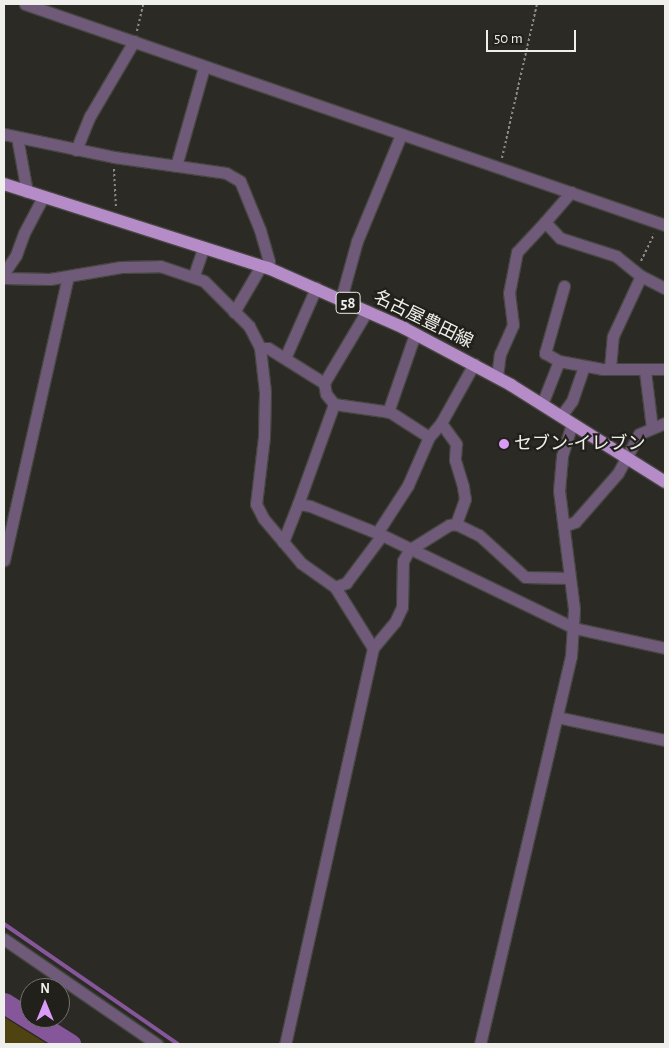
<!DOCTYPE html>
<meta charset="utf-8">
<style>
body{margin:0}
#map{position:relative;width:669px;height:1048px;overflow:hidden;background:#2b2a24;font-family:"Alegreya Sans","Noto Sans JP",sans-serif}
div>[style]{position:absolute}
.green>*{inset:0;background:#4f4312}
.stream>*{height:4px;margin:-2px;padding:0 2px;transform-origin:2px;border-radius:2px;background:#86569b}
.river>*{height:21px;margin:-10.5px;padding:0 10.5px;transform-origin:10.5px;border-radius:10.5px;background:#86569b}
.path>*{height:2px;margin-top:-1px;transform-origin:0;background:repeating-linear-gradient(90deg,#8d8c87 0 2.5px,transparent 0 5px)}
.roads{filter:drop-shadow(1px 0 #464640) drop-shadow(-1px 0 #464640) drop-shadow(0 1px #464640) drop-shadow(0 -1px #464640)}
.minor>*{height:11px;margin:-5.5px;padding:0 5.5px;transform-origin:5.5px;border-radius:5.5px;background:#6f5b79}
.major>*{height:12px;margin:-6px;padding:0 6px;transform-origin:6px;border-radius:6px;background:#b58bc8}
.dots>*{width:14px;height:14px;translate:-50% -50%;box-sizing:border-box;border:2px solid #21201b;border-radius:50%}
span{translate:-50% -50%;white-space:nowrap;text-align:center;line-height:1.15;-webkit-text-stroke:4.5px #21201b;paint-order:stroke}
.shield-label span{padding:1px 4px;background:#21201b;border:1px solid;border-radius:4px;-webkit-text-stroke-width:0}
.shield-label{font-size:16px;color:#efefeb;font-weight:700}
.street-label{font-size:18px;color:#efefeb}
.poi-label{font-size:18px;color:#efefeb}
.left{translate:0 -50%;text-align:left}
.frame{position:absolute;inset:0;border:5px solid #efefeb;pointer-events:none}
.north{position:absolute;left:20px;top:978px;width:50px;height:50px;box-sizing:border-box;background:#21201b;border:1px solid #73736e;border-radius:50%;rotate:0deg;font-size:14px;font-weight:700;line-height:20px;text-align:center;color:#efefeb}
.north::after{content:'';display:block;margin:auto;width:18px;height:22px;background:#da9af7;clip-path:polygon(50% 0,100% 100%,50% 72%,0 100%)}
.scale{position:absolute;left:486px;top:30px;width:90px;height:22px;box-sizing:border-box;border:2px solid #efefeb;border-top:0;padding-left:6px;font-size:15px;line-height:18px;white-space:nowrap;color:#efefeb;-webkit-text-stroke:4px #21201b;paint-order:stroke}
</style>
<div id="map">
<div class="green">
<i style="clip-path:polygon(4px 1017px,47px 1044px,4px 1044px)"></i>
</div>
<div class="stream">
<i style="left:4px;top:924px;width:211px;rotate:34.6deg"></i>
</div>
<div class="river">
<i style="left:4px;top:1003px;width:78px;rotate:31.8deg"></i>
</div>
<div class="path">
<i style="left:137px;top:31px;width:28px;rotate:-77deg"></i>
<i style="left:502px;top:158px;width:158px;rotate:-77.2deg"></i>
<i style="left:114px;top:169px;width:38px;rotate:87deg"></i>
<i style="left:641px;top:261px;width:30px;rotate:-64deg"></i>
</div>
<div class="roads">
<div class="minor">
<i style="left:25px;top:4px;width:677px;rotate:19.05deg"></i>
<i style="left:4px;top:134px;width:112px;rotate:11.8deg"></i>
<i style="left:114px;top:157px;width:113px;rotate:8.1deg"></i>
<i style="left:226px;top:173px;width:16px;rotate:30deg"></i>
<i style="left:240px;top:181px;width:53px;rotate:67.8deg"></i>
<i style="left:260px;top:230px;width:32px;rotate:74deg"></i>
<i style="left:269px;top:261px;width:7px;rotate:98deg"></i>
<i style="left:17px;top:137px;width:56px;rotate:79.7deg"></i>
<i style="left:76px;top:150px;width:37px;rotate:-68deg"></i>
<i style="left:90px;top:116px;width:87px;rotate:-59.6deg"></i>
<i style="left:176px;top:166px;width:103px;rotate:-74.2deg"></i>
<i style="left:571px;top:192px;width:40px;rotate:131deg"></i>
<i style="left:545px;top:222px;width:22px;rotate:47deg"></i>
<i style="left:560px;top:238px;width:59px;rotate:17.8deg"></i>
<i style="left:616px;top:256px;width:32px;rotate:39deg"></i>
<i style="left:641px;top:276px;width:27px;rotate:27deg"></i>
<i style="left:4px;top:273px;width:22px;rotate:-56deg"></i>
<i style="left:16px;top:255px;width:23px;rotate:-70deg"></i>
<i style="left:24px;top:233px;width:41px;rotate:-62.2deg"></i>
<i style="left:194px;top:275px;width:28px;rotate:-71deg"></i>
<i style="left:4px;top:278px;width:46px;rotate:1.2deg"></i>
<i style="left:50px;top:279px;width:72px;rotate:-9.6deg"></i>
<i style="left:121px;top:267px;width:39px;rotate:-1deg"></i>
<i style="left:160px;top:266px;width:46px;rotate:18.8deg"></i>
<i style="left:204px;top:281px;width:64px;rotate:45deg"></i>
<i style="left:249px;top:326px;width:25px;rotate:63deg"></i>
<i style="left:260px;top:348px;width:44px;rotate:83.5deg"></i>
<i style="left:265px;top:392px;width:45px;rotate:91.3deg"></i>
<i style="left:264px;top:437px;width:67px;rotate:96.8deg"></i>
<i style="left:256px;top:504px;width:16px;rotate:63deg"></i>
<i style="left:263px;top:518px;width:59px;rotate:49.8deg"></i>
<i style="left:301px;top:563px;width:42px;rotate:35.2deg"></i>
<i style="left:335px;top:587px;width:72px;rotate:58.1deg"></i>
<i style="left:373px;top:648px;width:406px;rotate:102.5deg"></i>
<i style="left:564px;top:286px;width:70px;rotate:105.8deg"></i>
<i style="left:545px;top:353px;width:16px;rotate:30deg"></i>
<i style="left:559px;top:361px;width:45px;rotate:10.3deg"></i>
<i style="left:603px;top:369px;width:62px"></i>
<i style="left:341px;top:299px;width:60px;rotate:-74.6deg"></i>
<i style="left:357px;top:241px;width:115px;rotate:-67.5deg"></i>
<i style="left:234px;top:312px;width:53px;rotate:-59.6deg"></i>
<i style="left:260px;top:348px;width:8px"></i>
<i style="left:268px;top:348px;width:66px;rotate:32deg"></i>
<i style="left:324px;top:383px;width:11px;rotate:80deg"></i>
<i style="left:326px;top:394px;width:13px;rotate:51deg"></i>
<i style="left:334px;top:404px;width:106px;rotate:109.8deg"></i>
<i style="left:285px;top:358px;width:77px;rotate:-66.1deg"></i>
<i style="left:610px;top:368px;width:32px;rotate:-85deg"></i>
<i style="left:613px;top:336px;width:66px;rotate:-65deg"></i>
<i style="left:645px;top:371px;width:57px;rotate:83deg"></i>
<i style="left:497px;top:377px;width:23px;rotate:-83deg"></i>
<i style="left:500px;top:354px;width:32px;rotate:-66deg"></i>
<i style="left:513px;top:325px;width:32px;rotate:-97deg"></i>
<i style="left:509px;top:293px;width:42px;rotate:-79deg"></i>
<i style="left:517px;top:252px;width:41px;rotate:-47deg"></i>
<i style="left:324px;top:383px;width:84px;rotate:-59.2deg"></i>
<i style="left:334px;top:404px;width:57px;rotate:8.1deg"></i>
<i style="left:390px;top:412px;width:46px;rotate:32.7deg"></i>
<i style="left:542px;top:404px;width:46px;rotate:-68.4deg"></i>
<i style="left:388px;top:412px;width:83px;rotate:-70.9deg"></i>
<i style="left:561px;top:416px;width:19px;rotate:-54deg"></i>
<i style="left:572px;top:401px;width:37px;rotate:-71deg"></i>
<i style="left:441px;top:423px;width:26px;rotate:54deg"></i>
<i style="left:456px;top:444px;width:16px;rotate:94deg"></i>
<i style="left:455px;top:460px;width:28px;rotate:73deg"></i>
<i style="left:463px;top:487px;width:12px;rotate:81deg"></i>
<i style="left:465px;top:499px;width:27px;rotate:110deg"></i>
<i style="left:564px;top:526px;width:12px;rotate:-20deg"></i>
<i style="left:575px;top:522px;width:65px;rotate:-48.7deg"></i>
<i style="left:618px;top:473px;width:44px;rotate:-61.7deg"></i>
<i style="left:639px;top:434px;width:28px;rotate:-23deg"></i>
<i style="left:377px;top:533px;width:57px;rotate:-57.1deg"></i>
<i style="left:408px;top:485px;width:52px;rotate:-66.4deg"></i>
<i style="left:429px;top:437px;width:18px;rotate:-49deg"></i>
<i style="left:441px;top:423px;width:68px;rotate:-60.8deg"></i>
<i style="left:283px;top:542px;width:41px;rotate:-68.5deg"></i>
<i style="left:298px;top:504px;width:12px;rotate:9deg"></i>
<i style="left:310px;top:506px;width:78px;rotate:21.9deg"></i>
<i style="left:382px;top:535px;width:213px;rotate:25.8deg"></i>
<i style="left:574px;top:628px;width:93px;rotate:12.4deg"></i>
<i style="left:4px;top:560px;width:290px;rotate:-77.3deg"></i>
<i style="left:335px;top:587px;width:12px;rotate:-20deg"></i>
<i style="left:346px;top:583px;width:60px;rotate:-53.1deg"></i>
<i style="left:373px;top:648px;width:34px;rotate:-50deg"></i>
<i style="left:395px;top:622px;width:17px;rotate:-65deg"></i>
<i style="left:402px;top:607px;width:46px;rotate:-88.8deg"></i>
<i style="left:403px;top:561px;width:13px;rotate:-61deg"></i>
<i style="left:409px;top:550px;width:47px;rotate:-32deg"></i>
<i style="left:449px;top:525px;width:7px;rotate:-8deg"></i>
<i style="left:456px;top:524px;width:25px;rotate:26deg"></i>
<i style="left:479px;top:535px;width:62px;rotate:42.4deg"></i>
<i style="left:525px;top:577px;width:45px;rotate:1.3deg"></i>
<i style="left:557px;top:717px;width:110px;rotate:12deg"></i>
<i style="left:4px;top:939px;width:186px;rotate:34.5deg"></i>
<i style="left:480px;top:1044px;width:399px;rotate:-76.8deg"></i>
<i style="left:571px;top:656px;width:47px;rotate:-86.3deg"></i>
<i style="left:574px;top:609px;width:119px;rotate:-97.2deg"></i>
<i style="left:559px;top:491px;width:35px;rotate:-85deg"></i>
<i style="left:562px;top:456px;width:34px;rotate:-73deg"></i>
</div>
<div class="major">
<i style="left:4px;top:184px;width:277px;rotate:17.7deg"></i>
<i style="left:268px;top:268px;width:149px;rotate:23.8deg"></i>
<i style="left:404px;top:328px;width:121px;rotate:28deg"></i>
<i style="left:511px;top:385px;width:182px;rotate:32.2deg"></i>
</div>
</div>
<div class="dots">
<i style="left:504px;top:444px;background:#da9af7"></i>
</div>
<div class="shield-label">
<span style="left:348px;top:303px">58</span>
</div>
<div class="street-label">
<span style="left:423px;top:320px;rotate:26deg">名古屋豊田線</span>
</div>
<div class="poi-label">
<span class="left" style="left:514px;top:444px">セブン-イレブン</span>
</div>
<div class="frame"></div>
<div class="north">N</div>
<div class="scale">50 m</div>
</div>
